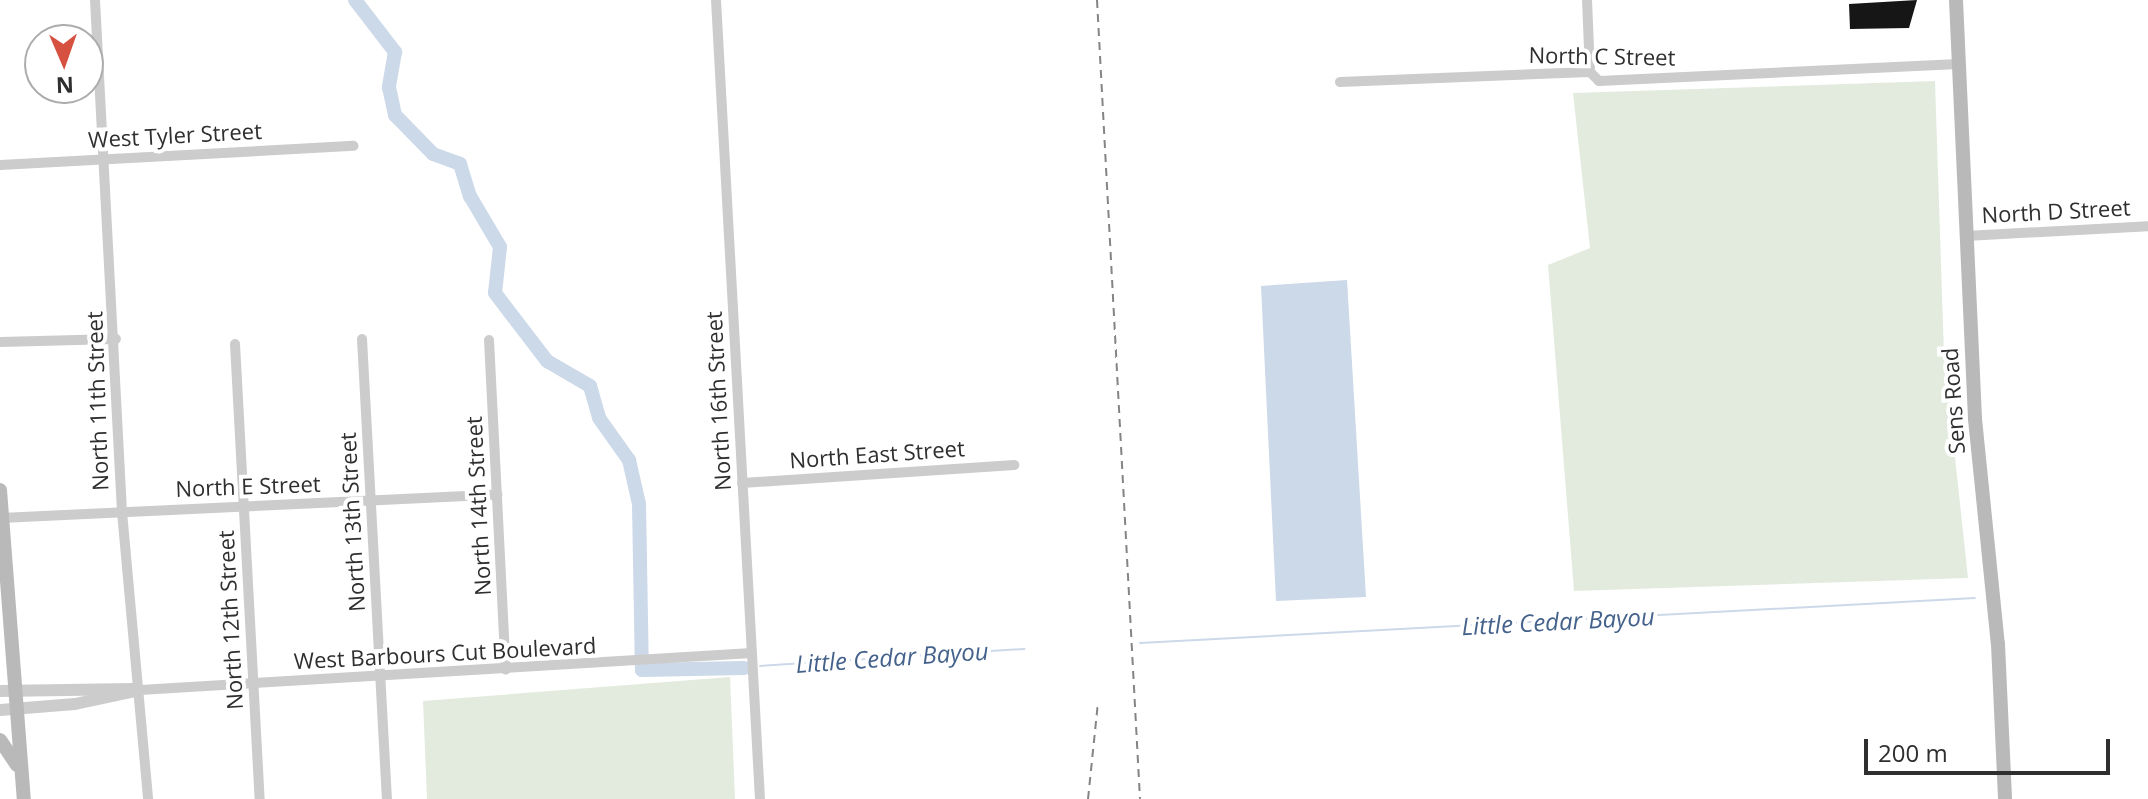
<!DOCTYPE html>
<style>
body{margin:0}
#map{position:relative;width:2148px;height:799px;overflow:hidden;background:#fff;font-family:"Open Sans",sans-serif}
div>[style]{position:absolute}
.green>*{inset:0;background:#e3ebdf}
.water>*{inset:0;background:#ccd9e9}
.stream>*{height:2px;margin:-1px;padding:0 1px;transform-origin:1px;border-radius:1px;background:#ccd9e9}
.river>*{height:14px;margin:-7px;padding:0 7px;transform-origin:7px;border-radius:7px;background:#ccd9e9}
.building>*{inset:0;background:#161616}
.minor>*{height:10px;margin:-5px;padding:0 5px;transform-origin:5px;border-radius:5px;background:#ccc}
.tertiary>*{height:12px;margin:-6px;padding:0 6px;transform-origin:6px;border-radius:6px;background:#ccc}
.secondary>*{height:14px;margin:-7px;padding:0 7px;transform-origin:7px;border-radius:7px;background:#b9b9b9}
.rail>*{height:2px;margin-top:-1px;transform-origin:0;background:repeating-linear-gradient(90deg,#848484 0 8px,transparent 0 14px)}
span{translate:-50% -50%;white-space:nowrap;text-align:center;line-height:1.15;-webkit-text-stroke:8px #fff;paint-order:stroke}
.street-label{font-size:22px;color:#2f2f2f}
.water-label{font-size:24px;color:#44628b;font-style:italic}
.north{position:absolute;left:24px;top:24px;width:80px;height:80px;box-sizing:border-box;background:#fff;border:2px solid #acacac;border-radius:50%;rotate:178deg;font-size:22px;font-weight:700;line-height:32px;text-align:center;color:#2f2f2f}
.north::after{content:'';display:block;margin:auto;width:28px;height:36px;background:#d75141;clip-path:polygon(50% 0,100% 100%,50% 72%,0 100%)}
.scale{position:absolute;left:1864px;top:739px;width:246px;height:36px;box-sizing:border-box;border:4px solid #2f2f2f;border-top:0;padding-left:10px;font-size:24px;line-height:28px;white-space:nowrap;color:#2f2f2f;-webkit-text-stroke:6px #fff;paint-order:stroke}
</style>
<div id="map">
<div class="green">
<i style="clip-path:polygon(1935px 81px,1944px 355px,1968px 578px,1574px 591px,1548px 265px,1590px 248px,1573px 93px)"></i>
<i style="clip-path:polygon(730px 677px,735px 799px,427px 799px,423px 701px)"></i>
</div>
<div class="water">
<i style="clip-path:polygon(1347px 280px,1366px 597px,1276px 601px,1261px 286px)"></i>
</div>
<div class="stream">
<i style="left:1140px;top:643px;width:836px;rotate:-3.08deg"></i>
<i style="left:760px;top:666px;width:265px;rotate:-3.7deg"></i>
</div>
<div class="river">
<i style="left:355px;top:0;width:66px;rotate:52.4deg"></i>
<i style="left:395px;top:52px;width:36px;rotate:100deg"></i>
<i style="left:389px;top:87px;width:29px;rotate:78deg"></i>
<i style="left:395px;top:115px;width:54px;rotate:45.7deg"></i>
<i style="left:433px;top:154px;width:29px;rotate:20deg"></i>
<i style="left:460px;top:164px;width:34px;rotate:73deg"></i>
<i style="left:470px;top:196px;width:59px;rotate:59.5deg"></i>
<i style="left:500px;top:247px;width:46px;rotate:96.2deg"></i>
<i style="left:495px;top:293px;width:86px;rotate:52.6deg"></i>
<i style="left:547px;top:361px;width:50px;rotate:30.2deg"></i>
<i style="left:590px;top:386px;width:33px;rotate:74deg"></i>
<i style="left:599px;top:418px;width:52px;rotate:54.5deg"></i>
<i style="left:629px;top:460px;width:45px;rotate:77.2deg"></i>
<i style="left:639px;top:504px;width:166px;rotate:89deg"></i>
<i style="left:642px;top:670px;width:102px;rotate:-1.1deg"></i>
</div>
<div class="building">
<i style="clip-path:polygon(1917px 0,1909px 28px,1850px 29px,1849px 4px)"></i>
</div>
<div class="minor">
<i style="left:95px;top:0;width:513px;rotate:86.98deg"></i>
<i style="left:122px;top:512px;width:288px;rotate:84.8deg"></i>
<i style="left:716px;top:0;width:800px;rotate:86.85deg"></i>
<i style="left:1587px;top:0;width:72px;rotate:87.6deg"></i>
<i style="left:1340px;top:82px;width:250px;rotate:-2.3deg"></i>
<i style="left:1590px;top:72px;width:13px;rotate:45deg"></i>
<i style="left:1599px;top:81px;width:360px;rotate:-2.7deg"></i>
<i style="left:0;top:165px;width:354px;rotate:-3.1deg"></i>
<i style="left:1966px;top:236px;width:182px;rotate:-3.1deg"></i>
<i style="left:362px;top:339px;width:461px;rotate:86.9deg"></i>
<i style="left:489px;top:340px;width:330px;rotate:87.1deg"></i>
<i style="left:0;top:342px;width:116px;rotate:-1.5deg"></i>
<i style="left:235px;top:344px;width:456px;rotate:86.9deg"></i>
<i style="left:742px;top:483px;width:273px;rotate:-3.8deg"></i>
<i style="left:1px;top:518px;width:497px;rotate:-2.7deg"></i>
<i style="left:140px;top:690px;width:613px;rotate:-3.46deg"></i>
</div>
<div class="tertiary">
<i style="left:0;top:691px;width:133px;rotate:-0.9deg"></i>
<i style="left:0;top:710px;width:75px;rotate:-4.6deg"></i>
<i style="left:75px;top:704px;width:66px;rotate:-12.2deg"></i>
</div>
<div class="secondary">
<i style="left:1956px;top:0;width:419px;rotate:87.4deg"></i>
<i style="left:1975px;top:419px;width:226px;rotate:84.2deg"></i>
<i style="left:1998px;top:644px;width:155px;rotate:87.4deg"></i>
<i style="left:0;top:490px;width:310px;rotate:85.6deg"></i>
<i style="left:0;top:740px;width:30px;rotate:56deg"></i>
</div>
<div class="rail">
<i style="left:1097px;top:0;width:800px;rotate:86.92deg"></i>
<i style="left:1088px;top:799px;width:97px;rotate:-84.1deg"></i>
</div>
<div class="street-label">
<span style="left:1602px;top:56px;rotate:1deg">North C Street</span>
<span style="left:175px;top:135px;rotate:-3deg">West Tyler Street</span>
<span style="left:2056px;top:211px;rotate:-3deg">North D Street</span>
<span style="left:97px;top:401px;rotate:-92deg">North 11th Street</span>
<span style="left:718px;top:401px;rotate:-93deg">North 16th Street</span>
<span style="left:1953px;top:401px;rotate:-94deg">Sens Road</span>
<span style="left:877px;top:454px;rotate:-4deg">North East Street</span>
<span style="left:248px;top:486px;rotate:-2deg">North E Street</span>
<span style="left:478px;top:506px;rotate:-93deg">North 14th Street</span>
<span style="left:352px;top:522px;rotate:-93deg">North 13th Street</span>
<span style="left:230px;top:620px;rotate:-93deg">North 12th Street</span>
<span style="left:445px;top:653px;rotate:-3deg">West Barbours Cut Boulevard</span>
</div>
<div class="water-label">
<span style="left:1558px;top:621px;rotate:-3deg">Little Cedar Bayou</span>
<span style="left:892px;top:657px;rotate:-4deg">Little Cedar Bayou</span>
</div>
<div class="north">N</div>
<div class="scale">200 m</div>
</div>
